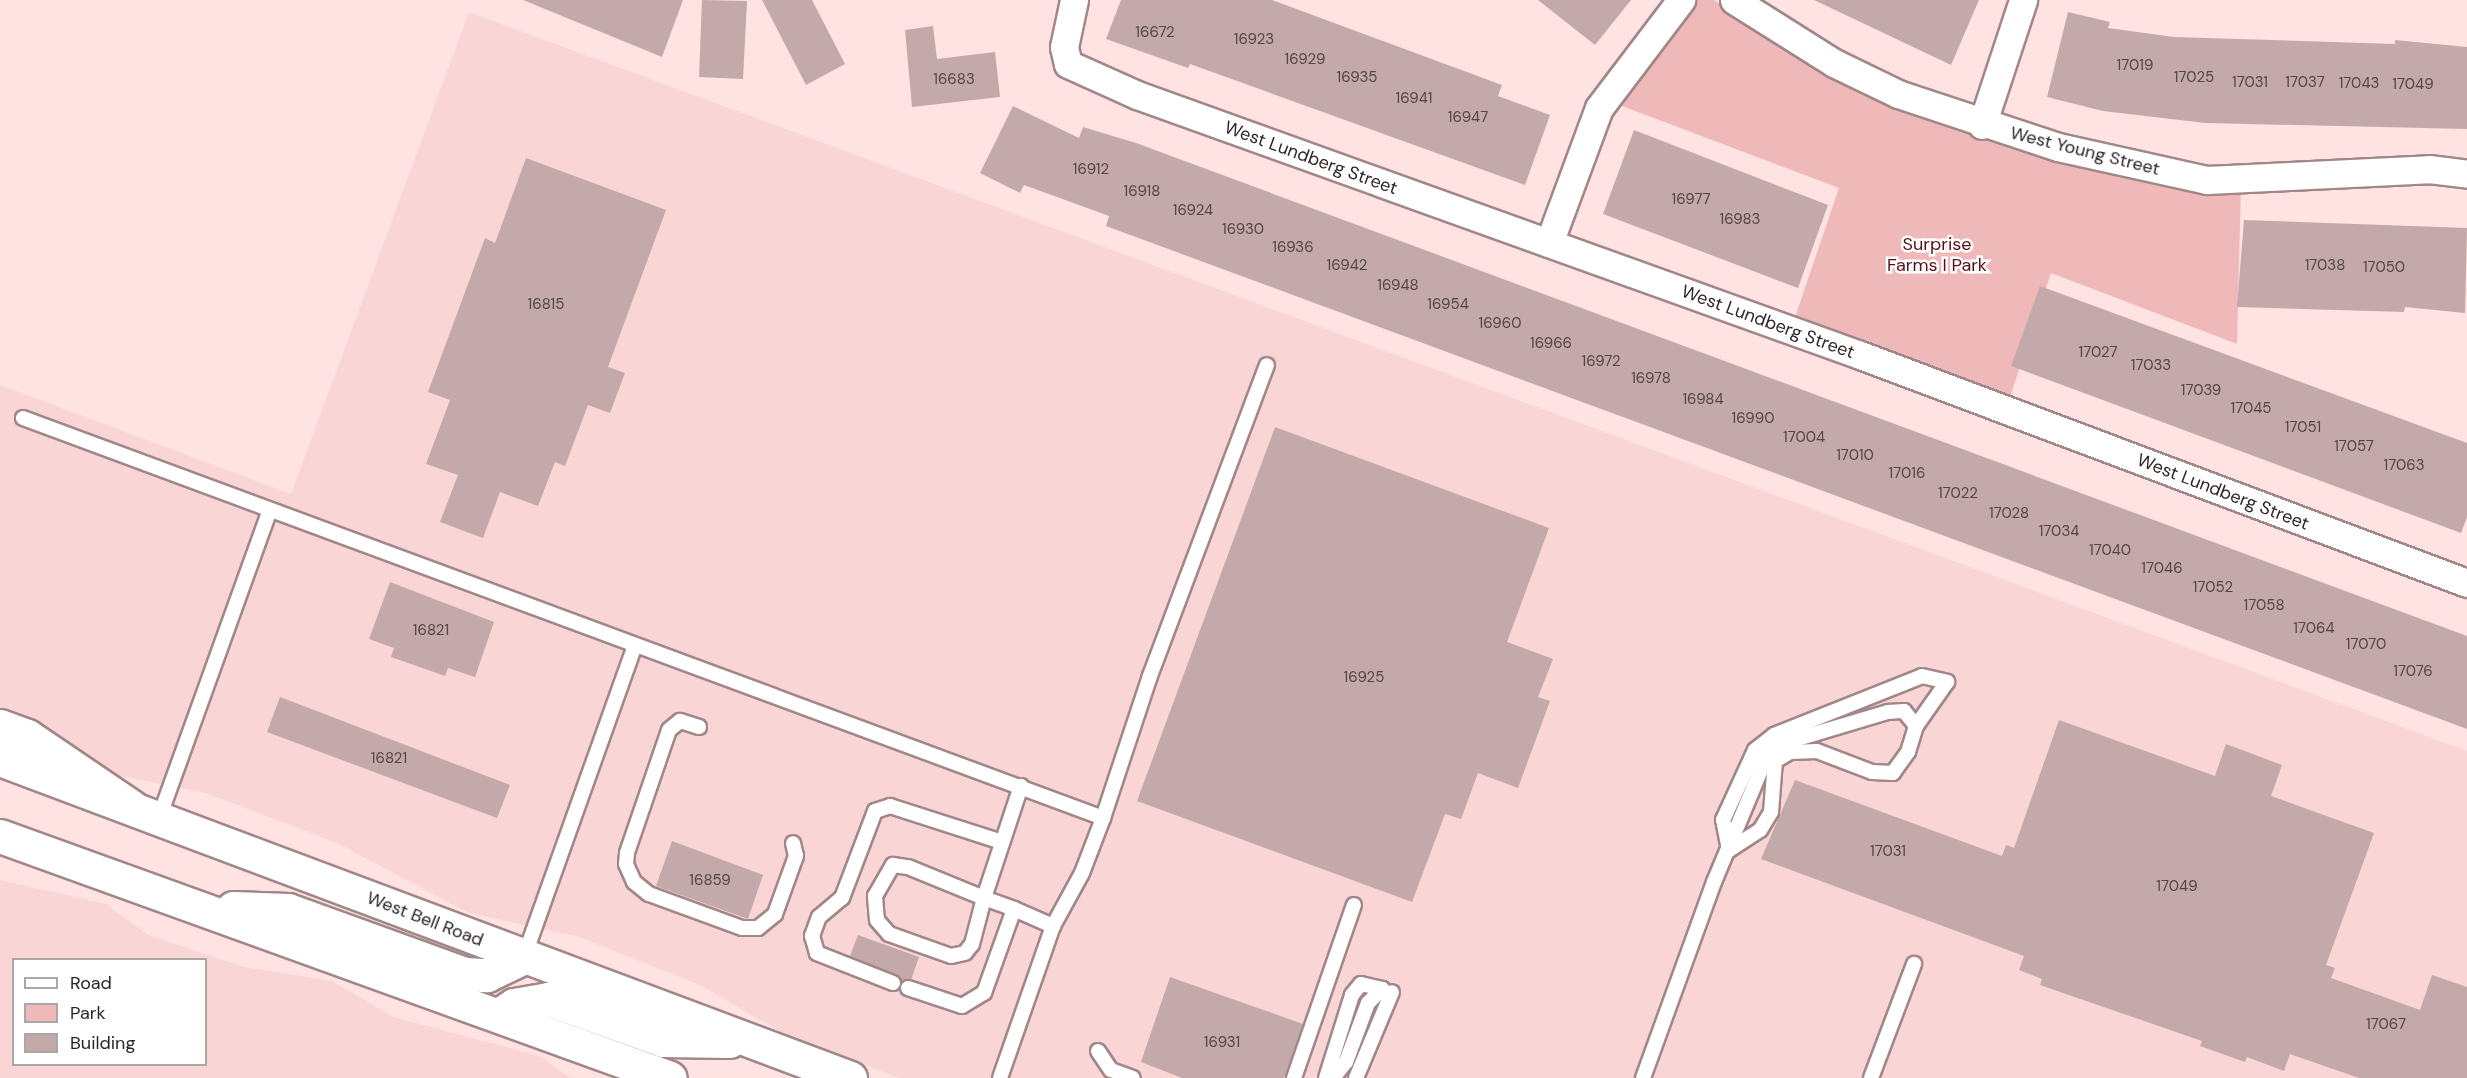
<!DOCTYPE html>
<style>
body{margin:0}
#map{position:relative;width:2467px;height:1078px;overflow:hidden;background:#ffe3e3;font-family:"DM Sans",sans-serif}
div>[style]{position:absolute}
.built>*{inset:0;background:#f9d5d5}
.green>*{inset:0;background:#efb9ba}
.building>*{inset:0;background:#c3a9a9}
.roads{filter:drop-shadow(2px 0 #a18788) drop-shadow(-2px 0 #a18788) drop-shadow(0 2px #a18788) drop-shadow(0 -2px #a18788)}
.service>*{height:14px;margin:-7px;padding:0 7px;transform-origin:7px;border-radius:7px;background:#fff}
.minor>*{height:27px;margin:-13.5px;padding:0 13.5px;transform-origin:13.5px;border-radius:13.5px;background:#fff}
.primary>*{height:33px;margin:-16.5px;padding:0 16.5px;transform-origin:16.5px;border-radius:16.5px;background:#fff}
.motorway>*{height:33px;margin:-16.5px;padding:0 16.5px;transform-origin:16.5px;border-radius:16.5px;background:#fff}
span{translate:-50% -50%;white-space:nowrap;text-align:center;line-height:1.15;-webkit-text-stroke:5px #fff;paint-order:stroke}
.number-label{font-size:15px;color:#534545}
.number-label span{-webkit-text-stroke-width:0}
.street-label{font-size:18px;color:#2e2424}
.park-label{font-size:18px;color:#570e1a}
.legend{position:absolute;left:12px;top:958px;width:195px;height:108px;box-sizing:border-box;background:#fff;border:2px solid #aba7a7;margin:0;padding:8px 10px;list-style:none;font-size:18px;color:#2e2424}
.legend li{display:flex;align-items:center;gap:12px;height:30px}
.legend b{width:30px;border:2px solid #aba7a7}
</style>
<div id="map">
<div class="built">
<i style="clip-path:polygon(469px 12px,2467px 751px,2467px 1078px,899px 1078px,786px 1035px,700px 985px,579px 937px,469px 913px,337px 843px,206px 793px,120px 776px,27px 723px,0 713px,0 385px,291px 494px)"></i>
<i style="clip-path:polygon(evenodd,0 880px,106px 904px,148px 935px,244px 967px,332px 981px,393px 1017px,540px 1056px,570px 1078px,0 1078px,0 880px,14px 960px,206px 960px,206px 1064px,14px 1064px,14px 960px)"></i>
</div>
<div class="green">
<i style="clip-path:polygon(1698px 0,1714px 0,1834px 73px,1977px 136px,2071px 161px,2241px 185px,2237px 344px,2051px 273px,2007px 406px,1792px 326px,1839px 188px,1614px 103px)"></i>
</div>
<div class="building">
<i style="clip-path:polygon(523px 0,683px 0,662px 57px)"></i>
<i style="clip-path:polygon(702px 0,747px 1px,743px 79px,699px 77px)"></i>
<i style="clip-path:polygon(762px 0,812px 0,845px 64px,806px 85px)"></i>
<i style="clip-path:polygon(1121px 0,1272px 0,1502px 85px,1498px 96px,1550px 115px,1525px 185px,1190px 64px,1188px 68px,1106px 39px)"></i>
<i style="clip-path:polygon(1538px 0,1631px 0,1595px 45px)"></i>
<i style="clip-path:polygon(1814px 0,1979px 0,1951px 65px)"></i>
<i style="clip-path:polygon(2068px 12px,2110px 22px,2108px 28px,2174px 37px,2395px 44px,2395px 40px,2467px 47px,2467px 129px,2205px 123px,2103px 111px,2047px 97px)"></i>
<i style="clip-path:polygon(933px 26px,937px 59px,995px 52px,1000px 97px,912px 107px,905px 30px)"></i>
<i style="clip-path:polygon(1013px 106px,1079px 138px,1083px 127px,1136px 143px,2467px 636px,2467px 729px,1106px 226px,1109px 216px,1024px 185px,1020px 193px,980px 173px)"></i>
<i style="clip-path:polygon(1634px 130px,1828px 205px,1798px 288px,1603px 214px)"></i>
<i style="clip-path:polygon(526px 158px,666px 210px,608px 367px,625px 373px,610px 413px,588px 405px,565px 466px,555px 462px,538px 506px,500px 492px,483px 538px,440px 522px,458px 475px,426px 464px,450px 400px,428px 392px,485px 238px,495px 243px)"></i>
<i style="clip-path:polygon(2244px 220px,2467px 228px,2465px 313px,2405px 307px,2404px 312px,2237px 307px)"></i>
<i style="clip-path:polygon(2040px 286px,2467px 443px,2467px 517px,2461px 533px,2011px 366px)"></i>
<i style="clip-path:polygon(1275px 427px,1549px 528px,1507px 642px,1553px 659px,1538px 697px,1550px 701px,1518px 788px,1478px 773px,1461px 819px,1445px 814px,1412px 902px,1137px 801px)"></i>
<i style="clip-path:polygon(390px 582px,494px 622px,475px 677px,448px 668px,445px 676px,391px 657px,394px 648px,369px 639px)"></i>
<i style="clip-path:polygon(280px 697px,510px 785px,497px 818px,267px 732px)"></i>
<i style="clip-path:polygon(2059px 720px,2215px 776px,2226px 744px,2282px 765px,2271px 796px,2374px 833px,2326px 965px,2335px 968px,2331px 978px,2420px 1010px,2432px 975px,2467px 987px,2467px 1078px,2359px 1078px,2290px 1054px,2284px 1071px,2247px 1057px,2245px 1062px,2200px 1046px,2202px 1041px,2040px 985px,2042px 979px,2019px 970px,2024px 956px,1761px 859px,1795px 780px,2002px 856px,2006px 845px,2014px 848px)"></i>
<i style="clip-path:polygon(672px 841px,763px 875px,748px 919px,656px 886px)"></i>
<i style="clip-path:polygon(858px 935px,919px 957px,911px 980px,901px 980px,850px 956px)"></i>
<i style="clip-path:polygon(1170px 977px,1303px 1024px,1284px 1078px,1182px 1078px,1141px 1062px)"></i>
</div>
<div class="roads">
<div class="service">
<i style="left:23px;top:418px;width:1152px;rotate:20.32deg"></i>
<i style="left:699px;top:727px;width:20px;rotate:-162deg"></i>
<i style="left:680px;top:721px;width:14px;rotate:141deg"></i>
<i style="left:669px;top:730px;width:130px;rotate:108.9deg"></i>
<i style="left:627px;top:853px;width:11px;rotate:95deg"></i>
<i style="left:626px;top:864px;width:20px;rotate:66deg"></i>
<i style="left:634px;top:882px;width:19px;rotate:39deg"></i>
<i style="left:649px;top:894px;width:99px;rotate:20.1deg"></i>
<i style="left:742px;top:928px;width:16px"></i>
<i style="left:758px;top:928px;width:22px;rotate:-39deg"></i>
<i style="left:775px;top:914px;width:62px;rotate:-70.1deg"></i>
<i style="left:796px;top:856px;width:13px;rotate:-103deg"></i>
<i style="left:1021px;top:786px;width:118px;rotate:108.3deg"></i>
<i style="left:984px;top:898px;width:48px;rotate:104.6deg"></i>
<i style="left:972px;top:944px;width:11px;rotate:128deg"></i>
<i style="left:965px;top:953px;width:14px;rotate:168deg"></i>
<i style="left:951px;top:956px;width:66px;rotate:-160.5deg"></i>
<i style="left:889px;top:934px;width:18px;rotate:-131deg"></i>
<i style="left:877px;top:920px;width:24px;rotate:-95deg"></i>
<i style="left:875px;top:896px;width:36px;rotate:-60deg"></i>
<i style="left:893px;top:865px;width:15px;rotate:8deg"></i>
<i style="left:908px;top:867px;width:82px;rotate:22.2deg"></i>
<i style="left:984px;top:898px;width:32px;rotate:20deg"></i>
<i style="left:1014px;top:909px;width:43px;rotate:23.6deg"></i>
<i style="left:159px;top:818px;width:325px;rotate:-70.2deg"></i>
<i style="left:1729px;top:850px;width:31px;rotate:-101deg"></i>
<i style="left:1723px;top:820px;width:77px;rotate:-65.4deg"></i>
<i style="left:1755px;top:750px;width:24px;rotate:-38deg"></i>
<i style="left:1774px;top:735px;width:159px;rotate:-21.7deg"></i>
<i style="left:1922px;top:676px;width:26px;rotate:13deg"></i>
<i style="left:1947px;top:682px;width:54px;rotate:125.2deg"></i>
<i style="left:524px;top:957px;width:330px;rotate:-70.4deg"></i>
<i style="left:893px;top:983px;width:82px;rotate:-158.5deg"></i>
<i style="left:817px;top:953px;width:18px;rotate:-106deg"></i>
<i style="left:812px;top:936px;width:20px;rotate:-70deg"></i>
<i style="left:819px;top:917px;width:30px;rotate:-40deg"></i>
<i style="left:842px;top:898px;width:93px;rotate:-69.2deg"></i>
<i style="left:875px;top:811px;width:16px;rotate:-18deg"></i>
<i style="left:890px;top:806px;width:118px;rotate:17.8deg"></i>
<i style="left:908px;top:988px;width:57px;rotate:18.4deg"></i>
<i style="left:962px;top:1006px;width:26px;rotate:-31deg"></i>
<i style="left:984px;top:993px;width:89px;rotate:-70.3deg"></i>
<i style="left:1098px;top:1051px;width:23px;rotate:56deg"></i>
<i style="left:1111px;top:1070px;width:23px;rotate:20deg"></i>
<i style="left:1000px;top:1078px;width:161px;rotate:-70.8deg"></i>
<i style="left:1053px;top:926px;width:60px;rotate:-61.3deg"></i>
<i style="left:1082px;top:873px;width:59px;rotate:-69.1deg"></i>
<i style="left:1103px;top:818px;width:150px;rotate:-71.7deg"></i>
<i style="left:1150px;top:676px;width:332px;rotate:-69.4deg"></i>
<i style="left:1294px;top:1078px;width:183px;rotate:-70.9deg"></i>
<i style="left:1326px;top:1078px;width:87px;rotate:-72.6deg"></i>
<i style="left:1352px;top:995px;width:14px;rotate:-51deg"></i>
<i style="left:1361px;top:984px;width:22px;rotate:13deg"></i>
<i style="left:1333px;top:1078px;width:21px;rotate:-51deg"></i>
<i style="left:1346px;top:1062px;width:63px;rotate:-69.6deg"></i>
<i style="left:1368px;top:1003px;width:20px;rotate:-45deg"></i>
<i style="left:1356px;top:1078px;width:93px;rotate:-67.3deg"></i>
<i style="left:1643px;top:1078px;width:208px;rotate:-70.1deg"></i>
<i style="left:1714px;top:882px;width:138px;rotate:-67.3deg"></i>
<i style="left:1767px;top:755px;width:14px;rotate:-45deg"></i>
<i style="left:1777px;top:745px;width:116px;rotate:-16.6deg"></i>
<i style="left:1888px;top:712px;width:16px;rotate:-4deg"></i>
<i style="left:1904px;top:711px;width:19px;rotate:51deg"></i>
<i style="left:1916px;top:726px;width:27px;rotate:107deg"></i>
<i style="left:1908px;top:752px;width:26px;rotate:126deg"></i>
<i style="left:1893px;top:773px;width:21px;rotate:-177deg"></i>
<i style="left:1872px;top:772px;width:59px;rotate:-159.1deg"></i>
<i style="left:1817px;top:751px;width:27px;rotate:178deg"></i>
<i style="left:1790px;top:752px;width:17px;rotate:149deg"></i>
<i style="left:1775px;top:761px;width:51px;rotate:94.5deg"></i>
<i style="left:1771px;top:812px;width:21px;rotate:121deg"></i>
<i style="left:1760px;top:830px;width:37px;rotate:147deg"></i>
<i style="left:1871px;top:1078px;width:122px;rotate:-69.3deg"></i>
</div>
<div class="minor">
<i style="left:1074px;top:0;width:48px;rotate:102deg"></i>
<i style="left:1064px;top:47px;width:17px;rotate:77deg"></i>
<i style="left:1068px;top:64px;width:76px;rotate:24.2deg"></i>
<i style="left:1137px;top:95px;width:768px;rotate:19.78deg"></i>
<i style="left:1860px;top:355px;width:648px;rotate:20.59deg"></i>
<i style="left:1734px;top:0;width:118px;rotate:32.2deg"></i>
<i style="left:1834px;top:63px;width:71px;rotate:25.8deg"></i>
<i style="left:1898px;top:94px;width:169px;rotate:18.3deg"></i>
<i style="left:2058px;top:147px;width:153px;rotate:12.5deg"></i>
<i style="left:2207px;top:180px;width:222px;rotate:-2.8deg"></i>
<i style="left:2429px;top:169px;width:38px;rotate:7deg"></i>
<i style="left:1982px;top:125px;width:132px;rotate:-71.8deg"></i>
<i style="left:1549px;top:243px;width:144px;rotate:-69.7deg"></i>
<i style="left:1599px;top:108px;width:136px;rotate:-52.8deg"></i>
</div>
<div class="primary">
<i style="left:0;top:759px;width:908px;rotate:20.57deg"></i>
<i style="left:0;top:836px;width:712px;rotate:19.86deg"></i>
<i style="left:233px;top:908px;width:55px;rotate:2.1deg"></i>
<i style="left:288px;top:910px;width:188px;rotate:19.9deg"></i>
<i style="left:465px;top:974px;width:22px;rotate:3deg"></i>
<i style="left:487px;top:975px;width:41px;rotate:-25.9deg"></i>
<i style="left:499px;top:1015px;width:18px;rotate:-34deg"></i>
<i style="left:514px;top:1005px;width:35px;rotate:-10deg"></i>
<i style="left:548px;top:999px;width:122px;rotate:19.6deg"></i>
<i style="left:663px;top:1040px;width:66px;rotate:0.9deg"></i>
</div>
<div class="motorway">
<i style="left:0;top:726px;width:29px;rotate:20deg"></i>
<i style="left:27px;top:736px;width:127px;rotate:34.1deg"></i>
</div>
</div>
<div class="number-label">
<span style="left:1155px;top:33px">16672</span>
<span style="left:1254px;top:40px">16923</span>
<span style="left:1305px;top:60px">16929</span>
<span style="left:2135px;top:66px">17019</span>
<span style="left:1357px;top:78px">16935</span>
<span style="left:2194px;top:78px">17025</span>
<span style="left:954px;top:80px">16683</span>
<span style="left:2250px;top:83px">17031</span>
<span style="left:2305px;top:83px">17037</span>
<span style="left:2359px;top:84px">17043</span>
<span style="left:2413px;top:85px">17049</span>
<span style="left:1414px;top:99px">16941</span>
<span style="left:1468px;top:118px">16947</span>
<span style="left:1091px;top:170px">16912</span>
<span style="left:1142px;top:192px">16918</span>
<span style="left:1691px;top:200px">16977</span>
<span style="left:1193px;top:211px">16924</span>
<span style="left:1740px;top:220px">16983</span>
<span style="left:1243px;top:230px">16930</span>
<span style="left:1293px;top:248px">16936</span>
<span style="left:1347px;top:266px">16942</span>
<span style="left:2325px;top:266px">17038</span>
<span style="left:2384px;top:268px">17050</span>
<span style="left:1398px;top:286px">16948</span>
<span style="left:546px;top:305px">16815</span>
<span style="left:1448px;top:305px">16954</span>
<span style="left:1500px;top:324px">16960</span>
<span style="left:1551px;top:344px">16966</span>
<span style="left:2098px;top:353px">17027</span>
<span style="left:1601px;top:362px">16972</span>
<span style="left:2151px;top:366px">17033</span>
<span style="left:1651px;top:379px">16978</span>
<span style="left:2201px;top:391px">17039</span>
<span style="left:1703px;top:400px">16984</span>
<span style="left:2251px;top:409px">17045</span>
<span style="left:1753px;top:419px">16990</span>
<span style="left:2303px;top:428px">17051</span>
<span style="left:1804px;top:438px">17004</span>
<span style="left:2354px;top:447px">17057</span>
<span style="left:1855px;top:456px">17010</span>
<span style="left:2404px;top:466px">17063</span>
<span style="left:1907px;top:474px">17016</span>
<span style="left:1958px;top:494px">17022</span>
<span style="left:2009px;top:514px">17028</span>
<span style="left:2059px;top:532px">17034</span>
<span style="left:2110px;top:551px">17040</span>
<span style="left:2162px;top:569px">17046</span>
<span style="left:2213px;top:588px">17052</span>
<span style="left:2264px;top:606px">17058</span>
<span style="left:2314px;top:629px">17064</span>
<span style="left:431px;top:631px">16821</span>
<span style="left:2366px;top:645px">17070</span>
<span style="left:2413px;top:672px">17076</span>
<span style="left:1364px;top:678px">16925</span>
<span style="left:389px;top:759px">16821</span>
<span style="left:1888px;top:852px">17031</span>
<span style="left:710px;top:881px">16859</span>
<span style="left:2177px;top:887px">17049</span>
<span style="left:2386px;top:1025px">17067</span>
<span style="left:1222px;top:1043px">16931</span>
</div>
<div class="street-label">
<span style="left:2085px;top:151px;rotate:14deg">West Young Street</span>
<span style="left:1311px;top:158px;rotate:20deg">West Lundberg Street</span>
<span style="left:1768px;top:322px;rotate:20deg">West Lundberg Street</span>
<span style="left:2223px;top:492px;rotate:21deg">West Lundberg Street</span>
<span style="left:425px;top:919px;rotate:21deg">West Bell Road</span>
</div>
<div class="park-label">
<span style="left:1937px;top:255px">Surprise<br>Farms I Park</span>
</div>
<ul class="legend">
<li><b style="height:8px;background:#fff"></b>Road</li>
<li><b style="height:16px;background:#efb9ba"></b>Park</li>
<li><b style="height:16px;background:#c3a9a9"></b>Building</li>
</ul>
</div>
